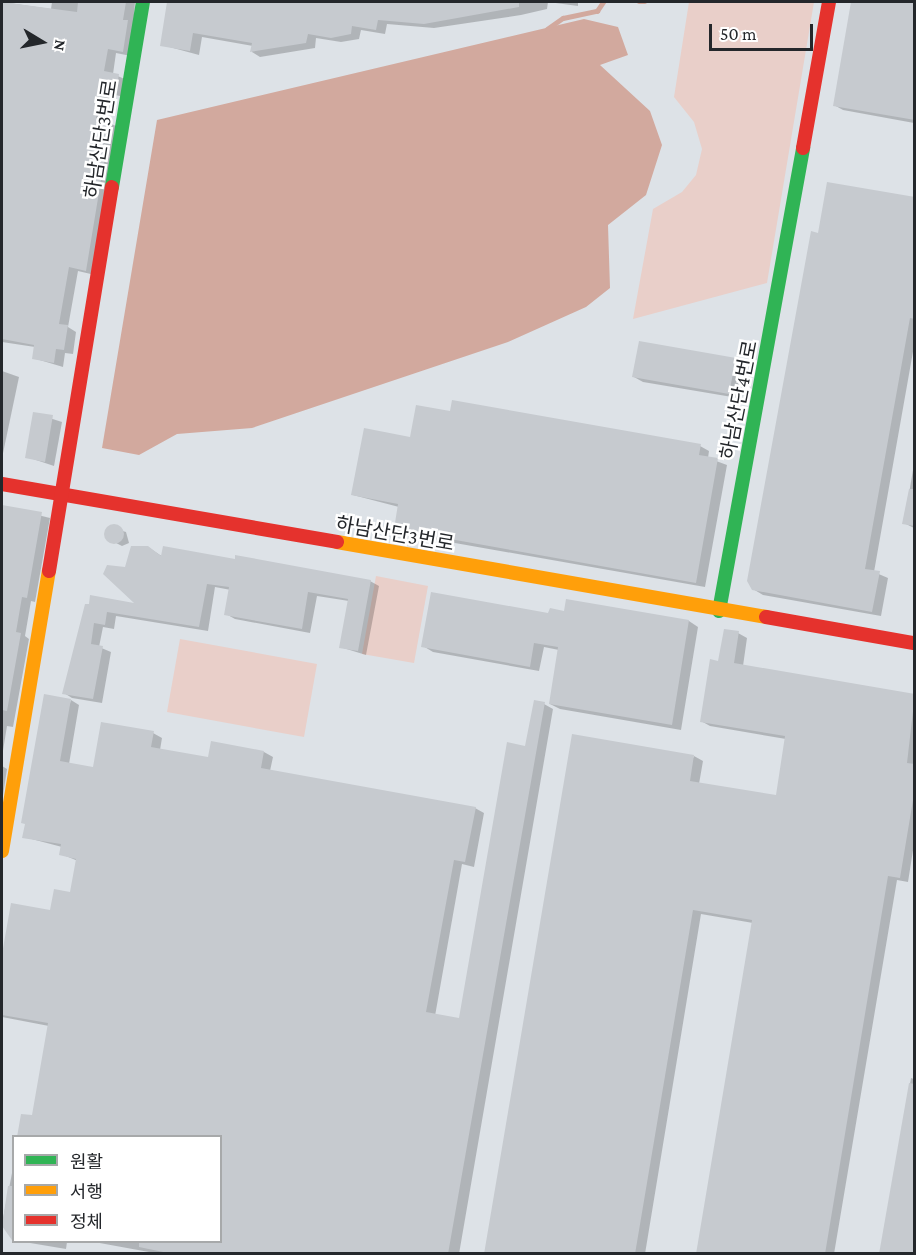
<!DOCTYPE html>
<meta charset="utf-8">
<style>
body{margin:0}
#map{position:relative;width:916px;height:1255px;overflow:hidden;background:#dde2e7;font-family:"Crimson Pro","Noto Sans KR",serif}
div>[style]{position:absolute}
.green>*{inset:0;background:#e9cfc9}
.water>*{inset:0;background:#d2a99e}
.shadow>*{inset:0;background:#0003}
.stream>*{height:4.5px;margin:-2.25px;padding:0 2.25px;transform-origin:2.25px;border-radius:2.25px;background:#d2a99e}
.building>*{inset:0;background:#c6cacf}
.round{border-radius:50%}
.fast>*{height:14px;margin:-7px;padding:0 7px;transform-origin:7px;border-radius:7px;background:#30b455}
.slow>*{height:14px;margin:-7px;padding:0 7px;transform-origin:7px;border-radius:7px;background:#ff9f0a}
.jam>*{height:14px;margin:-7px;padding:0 7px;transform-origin:7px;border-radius:7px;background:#e5322d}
span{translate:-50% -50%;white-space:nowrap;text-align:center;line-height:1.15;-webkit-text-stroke:5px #fff;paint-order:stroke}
.street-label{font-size:20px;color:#24272b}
.frame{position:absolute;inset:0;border:3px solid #24272b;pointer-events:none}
.legend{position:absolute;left:12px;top:1135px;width:210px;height:108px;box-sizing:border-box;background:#fff;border:2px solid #a7a9aa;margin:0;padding:8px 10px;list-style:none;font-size:18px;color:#24272b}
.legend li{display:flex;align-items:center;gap:12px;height:30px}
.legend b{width:30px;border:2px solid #a7a9aa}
.north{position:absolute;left:12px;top:12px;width:60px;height:60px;-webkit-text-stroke:4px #fff;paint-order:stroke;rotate:100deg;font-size:16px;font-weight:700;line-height:24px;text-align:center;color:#24272b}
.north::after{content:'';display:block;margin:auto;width:21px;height:27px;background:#24272b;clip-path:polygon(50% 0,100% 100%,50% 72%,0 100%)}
.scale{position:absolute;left:709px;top:24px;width:104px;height:27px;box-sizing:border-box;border:3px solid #24272b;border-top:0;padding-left:8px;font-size:18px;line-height:21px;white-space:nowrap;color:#24272b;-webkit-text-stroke:4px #fff;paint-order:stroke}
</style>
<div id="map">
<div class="green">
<i style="clip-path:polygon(689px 2px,814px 2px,767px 283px,633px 319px,653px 209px,682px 192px,696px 175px,702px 149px,694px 122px,674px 97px)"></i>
<i style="clip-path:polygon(376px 576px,428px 586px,414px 663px,362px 654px)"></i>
<i style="clip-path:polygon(180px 639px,317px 664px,304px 737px,167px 712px)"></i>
</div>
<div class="water">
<i style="clip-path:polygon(584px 19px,618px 27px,628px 55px,600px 65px,650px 111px,662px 145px,646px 195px,608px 225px,610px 288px,586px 307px,508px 342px,252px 428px,177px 434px,139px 455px,102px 448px,157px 120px)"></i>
</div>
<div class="shadow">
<i style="clip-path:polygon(2px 2px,51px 9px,52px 2px,135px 2px,131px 56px,116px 53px,113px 74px,127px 80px,125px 97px,110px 94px,105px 121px,116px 126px,95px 275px,78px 271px,68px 327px,76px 332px,73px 354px,65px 353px,63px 367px,33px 358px,35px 347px,2px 342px)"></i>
<i style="clip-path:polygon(169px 2px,214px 5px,215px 2px,578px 2px,578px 6px,548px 2px,547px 9px,521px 15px,434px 28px,387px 24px,385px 34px,361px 30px,359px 39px,341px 42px,316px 38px,315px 48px,260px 57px,252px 52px,253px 46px,202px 37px,199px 55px,162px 45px)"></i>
<i style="clip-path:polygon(852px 2px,914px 2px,914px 123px,843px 110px,834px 105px)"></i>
<i style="clip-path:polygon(914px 199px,914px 346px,874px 572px,888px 578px,881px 616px,763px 595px,753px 589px,819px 234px)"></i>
<i style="clip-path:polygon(735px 359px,744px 364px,738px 398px,643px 382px,634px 377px)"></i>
<i style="clip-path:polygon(2px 371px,19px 377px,2px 458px)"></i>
<i style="clip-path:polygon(34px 413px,62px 422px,54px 466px,27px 457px)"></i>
<i style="clip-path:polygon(412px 439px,700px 446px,709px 451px,708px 458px,727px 465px,705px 587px,404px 534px,395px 529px,399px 507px,353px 495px)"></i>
<i style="clip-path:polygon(914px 464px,914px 528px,904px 523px)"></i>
<i style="clip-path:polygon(2px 506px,50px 518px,35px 602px,31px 601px,25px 636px,29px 639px,13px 727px,7px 726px,2px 757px)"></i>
<i style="clip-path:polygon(109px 527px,126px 532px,129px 543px,122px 546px,108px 539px)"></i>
<i style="clip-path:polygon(148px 547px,163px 557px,370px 581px,379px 586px,366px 655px,340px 647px,349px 601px,317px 596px,310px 633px,235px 619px,226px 614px,231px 590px,215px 587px,208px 631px,116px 616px,114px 629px,103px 627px,99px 647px,111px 652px,102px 703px,72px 698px,64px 693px,86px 605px,138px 605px,126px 569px)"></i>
<i style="clip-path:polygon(550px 615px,689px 621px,698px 627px,681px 730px,560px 709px,550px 704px,559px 650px,544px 647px,539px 671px,433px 652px,423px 646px)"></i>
<i style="clip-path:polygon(738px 633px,747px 638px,743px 666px,914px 695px,914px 844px,908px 882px,897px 880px,834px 1254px,697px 1254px,753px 923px,701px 914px,645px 1254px,486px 1254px,694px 756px,703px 761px,699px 784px,777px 797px,786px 739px,710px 726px,701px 721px,719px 662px)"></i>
<i style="clip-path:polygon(71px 700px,79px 705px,69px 764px,94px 769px,153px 733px,162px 738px,160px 750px,210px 759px,264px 752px,273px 757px,270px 771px,475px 808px,484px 813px,474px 867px,462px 864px,435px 1016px,460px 1020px,527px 747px,544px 704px,553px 709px,459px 1254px,160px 1254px,94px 1242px,220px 1242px,220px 1136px,31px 1127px,49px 1026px,2px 1017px,2px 963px,12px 905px,52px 912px,71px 894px,78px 861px,61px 854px,62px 847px,24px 837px)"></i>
<i style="clip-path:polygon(2px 766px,7px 769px,2px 802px)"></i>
<i style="clip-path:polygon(911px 1078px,914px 1079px,914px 1254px,881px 1254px)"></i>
<i style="clip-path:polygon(14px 1163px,14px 1237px,2px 1224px)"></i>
<i style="clip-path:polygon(24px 1242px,67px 1242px,66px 1249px)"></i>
</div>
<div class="stream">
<i style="left:639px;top:2px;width:6px"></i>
<i style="left:547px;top:29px;width:19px;rotate:-35deg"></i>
<i style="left:563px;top:18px;width:35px;rotate:-12deg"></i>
<i style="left:597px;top:11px;width:11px;rotate:-56deg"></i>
</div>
<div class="building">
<i style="clip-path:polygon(2px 2px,77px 12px,78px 2px,126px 2px,123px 20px,128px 20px,123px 52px,108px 49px,104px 71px,119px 74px,116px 93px,101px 90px,96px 118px,108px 120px,103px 149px,106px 150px,86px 271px,69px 267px,59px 324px,68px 325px,64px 350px,56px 349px,54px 363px,32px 359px,34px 345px,2px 339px)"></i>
<i style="clip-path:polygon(167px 2px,519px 2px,519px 7px,424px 24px,378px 20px,376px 30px,352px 26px,351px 34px,331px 38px,308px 34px,306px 43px,250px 52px,252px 43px,193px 33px,190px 51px,160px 46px)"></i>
<i style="clip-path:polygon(851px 2px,915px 2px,915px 120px,833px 106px)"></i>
<i style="clip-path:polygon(827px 182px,915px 197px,915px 319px,910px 318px,865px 569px,880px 571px,872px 612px,752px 590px,747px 581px,811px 231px,818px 233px)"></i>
<i style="clip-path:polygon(639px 341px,736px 358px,729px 394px,632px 377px)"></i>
<i style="clip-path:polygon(452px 400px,701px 444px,699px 455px,718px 458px,696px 583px,394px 529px,398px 504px,351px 495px,364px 428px,410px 437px,416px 405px,450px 411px)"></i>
<i style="clip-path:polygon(33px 412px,53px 415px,45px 462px,25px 458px)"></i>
<i style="clip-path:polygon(909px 489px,915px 489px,915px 526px,902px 524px)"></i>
<i style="clip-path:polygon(2px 505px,42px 512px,27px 598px,22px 597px,16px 632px,21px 633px,7px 711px,2px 710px)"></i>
<i class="round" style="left:104px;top:524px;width:20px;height:20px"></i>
<i style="clip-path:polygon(131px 546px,148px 546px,161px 556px,163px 546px,235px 559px,235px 555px,371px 580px,358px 651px,339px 648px,348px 599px,308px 592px,302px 629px,224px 615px,229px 587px,207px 584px,199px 627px,107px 612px,105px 625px,94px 623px,91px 644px,103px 646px,93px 699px,62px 694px,85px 604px,89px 604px,90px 595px,134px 603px,103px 574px,107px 565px,125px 567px)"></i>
<i style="clip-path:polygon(431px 592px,548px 613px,550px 608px,564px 611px,566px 599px,689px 620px,672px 725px,549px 704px,558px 647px,534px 643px,530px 667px,421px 647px)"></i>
<i style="clip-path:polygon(724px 629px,739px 631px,734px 663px,915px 694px,907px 763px,915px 764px,915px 788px,900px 878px,888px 876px,825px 1254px,696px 1254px,752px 920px,693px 910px,635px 1254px,484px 1254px,572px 734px,694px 755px,690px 781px,776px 795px,785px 736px,700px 722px,710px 659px,718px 661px)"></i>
<i style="clip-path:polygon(44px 694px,71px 699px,60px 761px,93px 767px,101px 722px,154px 731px,151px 747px,208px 757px,211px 741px,264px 751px,261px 768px,476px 807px,465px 862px,454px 860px,426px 1012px,459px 1018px,507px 742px,525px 746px,534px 700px,545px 702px,448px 1254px,173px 1254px,139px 1247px,139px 1242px,220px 1242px,220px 1137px,17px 1137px,21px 1114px,32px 1115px,48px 1023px,2px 1015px,2px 954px,11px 903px,50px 910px,54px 889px,70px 892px,76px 859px,59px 855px,61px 844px,22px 838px,25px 824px,21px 823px)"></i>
<i style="clip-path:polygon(909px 1083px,915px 1084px,915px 1254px,879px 1254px)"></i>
<i style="clip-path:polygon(8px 1186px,14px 1186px,14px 1243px,2px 1226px)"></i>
</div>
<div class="fast">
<i style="left:112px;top:187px;width:188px;rotate:-80.5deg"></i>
<i style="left:719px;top:611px;width:471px;rotate:-79.7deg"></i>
</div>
<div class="slow">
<i style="left:337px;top:542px;width:436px;rotate:9.9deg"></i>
<i style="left:2px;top:851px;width:284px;rotate:-80.5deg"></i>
</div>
<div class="jam">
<i style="left:803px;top:148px;width:148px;rotate:-79.9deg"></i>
<i style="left:2px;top:484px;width:340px;rotate:9.8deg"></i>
<i style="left:49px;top:571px;width:389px;rotate:-80.7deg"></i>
<i style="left:766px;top:617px;width:150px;rotate:10deg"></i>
</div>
<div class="street-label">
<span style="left:101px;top:139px;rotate:-81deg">하남산단3번로</span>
<span style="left:739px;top:400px;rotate:-79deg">하남산단4번로</span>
<span style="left:395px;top:534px;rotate:10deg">하남산단3번로</span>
</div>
<div class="frame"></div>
<ul class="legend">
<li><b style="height:8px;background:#30b455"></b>원활</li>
<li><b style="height:8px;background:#ff9f0a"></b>서행</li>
<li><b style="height:8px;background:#e5322d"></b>정체</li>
</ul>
<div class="north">N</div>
<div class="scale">50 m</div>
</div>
